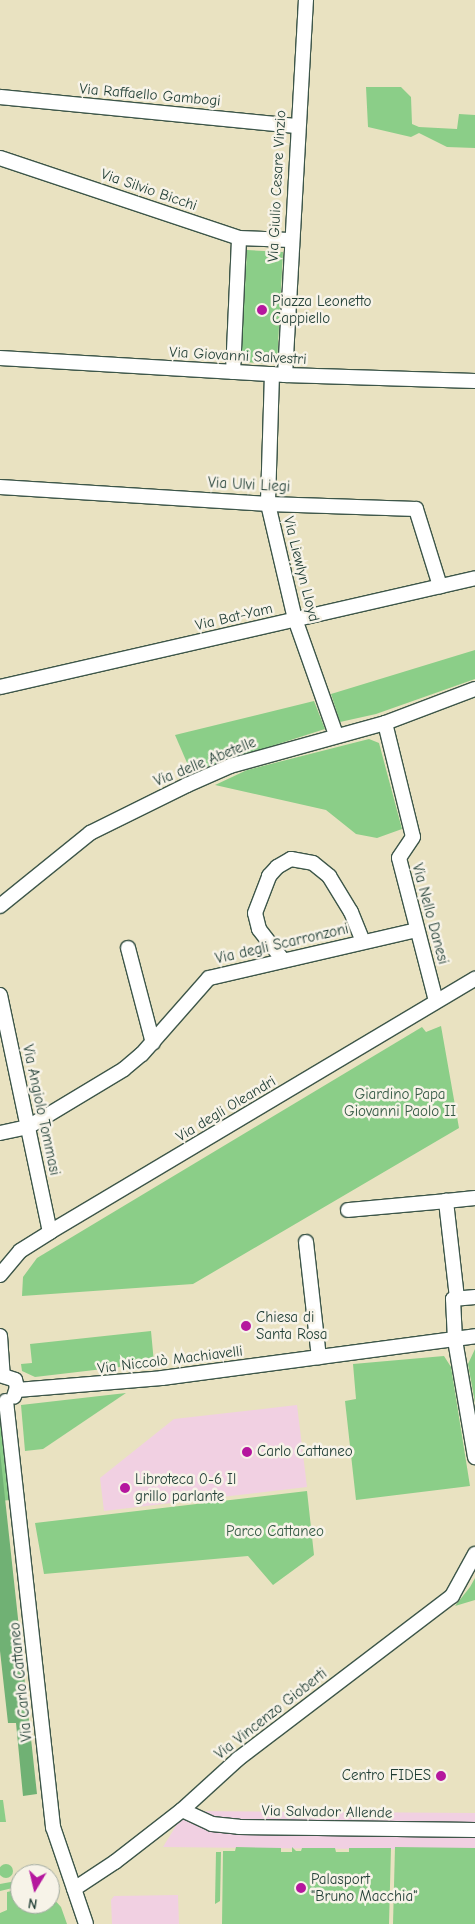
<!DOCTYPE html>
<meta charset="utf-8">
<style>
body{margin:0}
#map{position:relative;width:475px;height:1924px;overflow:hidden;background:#e9e2c1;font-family:"Comic Neue",sans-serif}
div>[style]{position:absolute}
.built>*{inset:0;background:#f1d0e2}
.green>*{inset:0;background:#8bce88}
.round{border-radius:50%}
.forest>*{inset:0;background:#70b174}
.roads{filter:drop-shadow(1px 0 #3d5649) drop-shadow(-1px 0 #3d5649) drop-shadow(0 1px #3d5649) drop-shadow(0 -1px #3d5649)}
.minor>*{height:14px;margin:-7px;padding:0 7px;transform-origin:7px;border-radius:7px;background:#fff}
.dots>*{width:14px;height:14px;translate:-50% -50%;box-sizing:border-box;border:2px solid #f7f3e8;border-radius:50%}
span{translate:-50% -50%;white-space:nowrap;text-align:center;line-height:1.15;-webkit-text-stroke:5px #f7f3e8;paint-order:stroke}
.street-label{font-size:15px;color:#1f3d34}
.poi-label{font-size:15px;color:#1f3d34}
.left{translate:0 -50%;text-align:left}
.right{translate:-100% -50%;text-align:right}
.park-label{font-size:15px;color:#355a45}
.north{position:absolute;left:10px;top:1864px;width:50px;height:50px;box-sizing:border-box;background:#f7f3e8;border:1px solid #a1aaa0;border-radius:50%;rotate:189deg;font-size:14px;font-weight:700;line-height:20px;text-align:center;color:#1f3d34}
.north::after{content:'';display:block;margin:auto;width:18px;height:22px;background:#b5179e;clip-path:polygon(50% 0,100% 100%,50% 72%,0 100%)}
</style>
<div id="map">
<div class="built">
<i style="clip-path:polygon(297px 1405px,307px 1487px,104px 1511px,100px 1478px,174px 1419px)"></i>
<i style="clip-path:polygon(185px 1811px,475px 1813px,475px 1850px,163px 1847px)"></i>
<i style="clip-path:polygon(178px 1895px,179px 1924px,112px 1924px,111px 1900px,114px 1896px)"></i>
</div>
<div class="green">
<i style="clip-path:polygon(366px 87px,401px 87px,411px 97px,412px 124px,419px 127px,457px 129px,459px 114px,475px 115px,475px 148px,447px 147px,419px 133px,411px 137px,368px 127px)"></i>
<i style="clip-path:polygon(247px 250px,283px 252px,277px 364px,241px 362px)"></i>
<i style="clip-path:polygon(475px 650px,475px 679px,376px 714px,340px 722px,331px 694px)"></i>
<i style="clip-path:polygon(314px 701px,325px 729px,191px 772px,175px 735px)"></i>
<i style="clip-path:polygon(369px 739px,379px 743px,402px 829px,377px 838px,356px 834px,326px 810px,215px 785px,247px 770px)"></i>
<i style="clip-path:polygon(441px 1026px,459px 1128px,193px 1284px,22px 1296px,23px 1277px,37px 1258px,422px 1027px,426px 1032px)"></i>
<i style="clip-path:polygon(151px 1331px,154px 1363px,35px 1377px,22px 1371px,21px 1364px,32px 1363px,30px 1344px)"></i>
<i style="clip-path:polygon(475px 1349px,475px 1403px,468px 1364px)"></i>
<i style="clip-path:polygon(444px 1356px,451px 1367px,470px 1486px,356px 1500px,345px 1401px,356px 1399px,353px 1364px)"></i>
<i style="clip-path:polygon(126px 1393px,43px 1449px,25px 1451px,21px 1405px)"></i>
<i style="clip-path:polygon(0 1420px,10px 1500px,0 1501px)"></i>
<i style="clip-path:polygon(307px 1491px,314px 1555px,273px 1585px,248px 1556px,44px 1574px,35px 1523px)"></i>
<i style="clip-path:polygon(475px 1578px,475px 1600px,455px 1606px,470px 1587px)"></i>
<i style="clip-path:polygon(0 1800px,3px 1800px,6px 1822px,0 1822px)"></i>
<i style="clip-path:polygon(236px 1847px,281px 1848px,281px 1852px,292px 1852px,292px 1847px,296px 1851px,301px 1851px,302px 1848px,335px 1848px,336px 1852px,349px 1852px,349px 1848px,391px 1848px,389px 1924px,222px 1924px,223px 1851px,235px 1851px)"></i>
<i style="clip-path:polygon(395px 1847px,475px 1848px,475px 1924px,393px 1924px)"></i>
<i style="clip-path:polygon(216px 1852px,221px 1852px,220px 1901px,215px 1904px)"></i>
<i class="round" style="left:-1px;top:1864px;width:14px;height:14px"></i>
<i style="clip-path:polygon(16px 1881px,17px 1887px,0 1891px,0 1884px)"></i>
<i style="clip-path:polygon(20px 1889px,20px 1904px,50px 1904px,52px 1897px,61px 1907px,67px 1924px,0 1924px,0 1913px,7px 1910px,7px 1892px)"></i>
</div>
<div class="forest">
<i style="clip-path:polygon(0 1452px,37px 1794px,23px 1796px,16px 1723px,8px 1723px,0 1651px)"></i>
</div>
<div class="roads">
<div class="minor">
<i style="left:0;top:97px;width:298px;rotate:5.6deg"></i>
<i style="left:0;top:158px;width:252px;rotate:18.5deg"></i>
<i style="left:239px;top:238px;width:51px;rotate:2.2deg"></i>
<i style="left:0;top:358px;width:286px;rotate:3.4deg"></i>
<i style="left:285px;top:375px;width:190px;rotate:1.8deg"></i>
<i style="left:233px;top:372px;width:134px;rotate:-87.4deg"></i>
<i style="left:272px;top:374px;width:130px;rotate:91.8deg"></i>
<i style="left:268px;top:504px;width:118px;rotate:76.8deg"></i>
<i style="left:295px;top:619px;width:123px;rotate:70.5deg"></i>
<i style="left:285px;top:375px;width:376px;rotate:-86.8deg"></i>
<i style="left:0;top:487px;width:269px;rotate:3.6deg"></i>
<i style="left:268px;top:504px;width:148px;rotate:1.9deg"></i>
<i style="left:416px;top:509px;width:81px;rotate:72.7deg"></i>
<i style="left:0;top:687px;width:487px;rotate:-12.9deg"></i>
<i style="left:385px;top:723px;width:117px;rotate:76.2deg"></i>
<i style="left:413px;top:837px;width:25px;rotate:124deg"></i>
<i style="left:399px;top:858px;width:148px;rotate:75.5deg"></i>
<i style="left:0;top:906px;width:116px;rotate:-39deg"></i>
<i style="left:90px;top:833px;width:108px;rotate:-26.3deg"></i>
<i style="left:187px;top:785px;width:47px;rotate:-23.8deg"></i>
<i style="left:230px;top:766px;width:161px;rotate:-15.5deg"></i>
<i style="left:385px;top:723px;width:96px;rotate:-20.7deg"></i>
<i style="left:128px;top:948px;width:98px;rotate:75.3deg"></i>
<i style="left:283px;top:960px;width:39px;rotate:-128deg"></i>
<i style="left:259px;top:929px;width:16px;rotate:-104deg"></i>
<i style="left:255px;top:913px;width:40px;rotate:-69deg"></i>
<i style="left:269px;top:876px;width:12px;rotate:-48deg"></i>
<i style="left:277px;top:867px;width:16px;rotate:-30deg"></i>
<i style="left:291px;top:859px;width:22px;rotate:10deg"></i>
<i style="left:313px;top:863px;width:21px;rotate:39deg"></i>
<i style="left:329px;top:876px;width:42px;rotate:58.6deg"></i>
<i style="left:351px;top:912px;width:32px;rotate:68deg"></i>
<i style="left:0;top:995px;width:242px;rotate:78.1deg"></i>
<i style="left:0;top:1133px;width:29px;rotate:-12deg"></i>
<i style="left:28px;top:1127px;width:112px;rotate:-31.1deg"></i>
<i style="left:124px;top:1069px;width:23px;rotate:-40deg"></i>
<i style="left:142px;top:1054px;width:101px;rotate:-48.6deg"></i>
<i style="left:209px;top:978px;width:213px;rotate:-13deg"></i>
<i style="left:348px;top:1210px;width:98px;rotate:-5.2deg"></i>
<i style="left:306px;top:1242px;width:116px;rotate:83.6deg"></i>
<i style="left:0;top:1275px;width:31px;rotate:-50deg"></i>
<i style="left:20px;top:1251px;width:36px;rotate:-32deg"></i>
<i style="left:50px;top:1232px;width:495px;rotate:-30.8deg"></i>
<i style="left:475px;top:1297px;width:22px;rotate:175deg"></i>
<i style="left:453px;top:1299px;width:41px;rotate:87.2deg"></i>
<i style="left:455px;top:1340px;width:119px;rotate:80.3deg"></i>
<i style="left:457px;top:1298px;width:98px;rotate:-96.5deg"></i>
<i style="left:446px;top:1201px;width:29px;rotate:-6deg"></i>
<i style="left:0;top:1336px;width:39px;rotate:86deg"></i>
<i style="left:0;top:1375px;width:16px;rotate:18deg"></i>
<i style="left:15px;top:1380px;width:7px;rotate:74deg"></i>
<i style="left:17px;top:1387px;width:10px;rotate:107deg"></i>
<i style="left:17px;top:1390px;width:145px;rotate:-4.7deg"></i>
<i style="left:162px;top:1378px;width:316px;rotate:-7.6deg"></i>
<i style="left:6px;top:1401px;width:429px;rotate:83.7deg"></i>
<i style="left:53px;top:1827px;width:102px;rotate:71.2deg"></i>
<i style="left:182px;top:1810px;width:33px;rotate:25deg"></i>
<i style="left:212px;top:1824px;width:27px;rotate:6deg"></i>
<i style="left:239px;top:1827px;width:236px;rotate:0.7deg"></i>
<i style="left:74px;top:1889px;width:49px;rotate:-33.4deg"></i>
<i style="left:115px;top:1862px;width:85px;rotate:-37.8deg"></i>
<i style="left:182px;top:1810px;width:76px;rotate:-42.3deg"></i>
<i style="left:238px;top:1759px;width:269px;rotate:-37.3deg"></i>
<i style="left:452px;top:1596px;width:48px;rotate:-61.3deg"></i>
</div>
</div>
<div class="dots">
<i style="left:262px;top:310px;background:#b5179e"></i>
<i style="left:246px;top:1326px;background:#b5179e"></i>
<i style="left:247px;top:1452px;background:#b5179e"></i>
<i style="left:125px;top:1488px;background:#b5179e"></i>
<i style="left:441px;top:1776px;background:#b5179e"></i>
<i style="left:301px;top:1888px;background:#b5179e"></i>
</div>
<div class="street-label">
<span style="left:150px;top:95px;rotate:5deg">Via Raffaello Gambogi</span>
<span style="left:277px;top:186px;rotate:-87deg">Via Giulio Cesare Vinzio</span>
<span style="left:149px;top:190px;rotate:19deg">Via Silvio Bicchi</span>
<span style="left:238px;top:356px;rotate:3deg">Via Giovanni Salvestri</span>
<span style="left:249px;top:485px;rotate:3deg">Via Ulvi Liegi</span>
<span style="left:301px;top:569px;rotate:76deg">Via Liewlyn Lloyd</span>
<span style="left:234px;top:617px;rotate:-13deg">Via Bat-Yam</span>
<span style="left:205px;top:762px;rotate:-22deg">Via delle Abetelle</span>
<span style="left:430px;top:914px;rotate:75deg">Via Nello Danesi</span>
<span style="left:282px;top:944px;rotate:-13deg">Via degli Scarronzoni</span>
<span style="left:226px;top:1109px;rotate:-31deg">Via degli Oleandri</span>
<span style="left:41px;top:1110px;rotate:78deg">Via Angiolo Tommasi</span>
<span style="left:170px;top:1360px;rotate:-7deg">Via Niccolò Machiavelli</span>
<span style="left:21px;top:1682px;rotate:-96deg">Via Carlo Cattaneo</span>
<span style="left:271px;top:1714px;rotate:-38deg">Via Vincenzo Gioberti</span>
<span style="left:327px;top:1812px;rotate:1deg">Via Salvador Allende</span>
</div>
<div class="poi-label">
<span class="left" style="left:272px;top:310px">Piazza Leonetto<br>Cappiello</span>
<span class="left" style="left:256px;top:1326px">Chiesa di<br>Santa Rosa</span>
<span class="left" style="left:257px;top:1452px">Carlo Cattaneo</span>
<span class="left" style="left:135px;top:1488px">Libroteca 0-6 Il<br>grillo parlante</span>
<span class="right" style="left:431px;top:1776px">Centro FIDES</span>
<span class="left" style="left:311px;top:1888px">Palasport<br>"Bruno Macchia"</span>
</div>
<div class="park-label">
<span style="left:400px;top:1103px">Giardino Papa<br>Giovanni Paolo II</span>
<span style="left:275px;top:1532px">Parco Cattaneo</span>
</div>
<div class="north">N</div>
</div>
